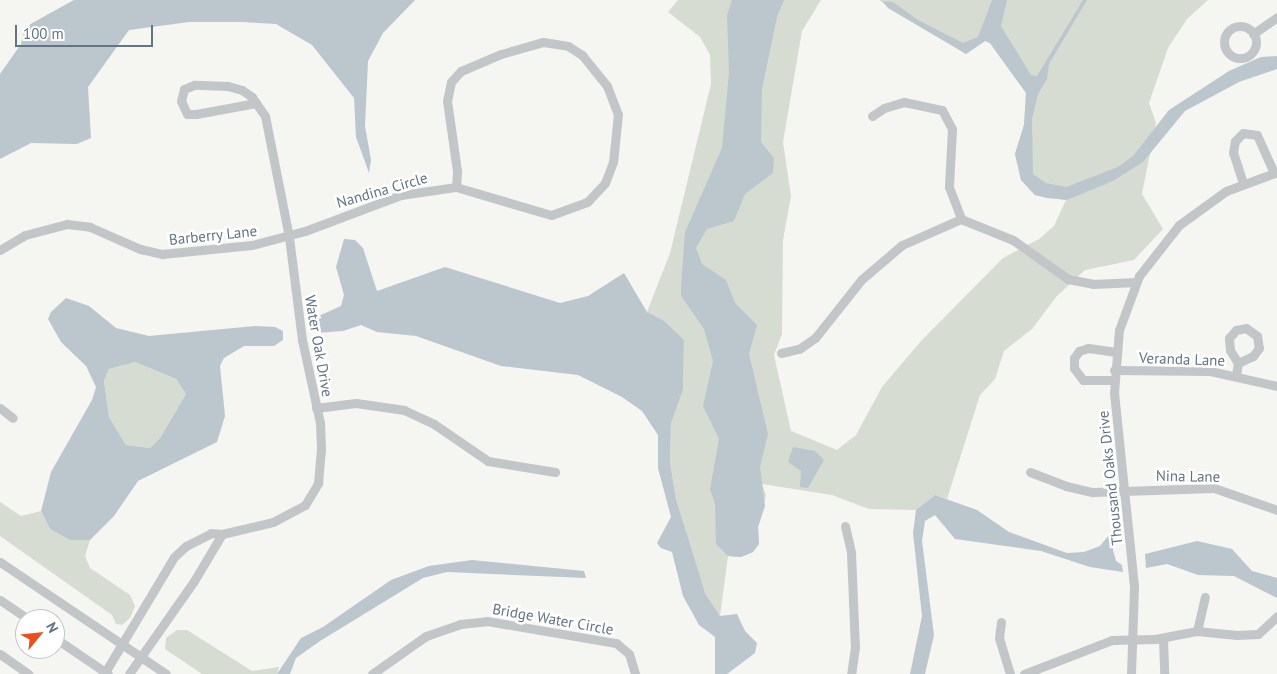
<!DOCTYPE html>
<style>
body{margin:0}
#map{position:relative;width:1277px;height:674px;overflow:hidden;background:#f5f5f1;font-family:"PT Sans",sans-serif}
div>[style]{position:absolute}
.green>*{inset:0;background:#d6dcd2}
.water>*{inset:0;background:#bbc7cc}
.minor>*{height:9px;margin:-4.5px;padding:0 4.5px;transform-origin:4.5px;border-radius:4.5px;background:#c2c6c9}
.minor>.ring{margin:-4.5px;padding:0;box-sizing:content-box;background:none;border:9px solid #c2c6c9;border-radius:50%}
span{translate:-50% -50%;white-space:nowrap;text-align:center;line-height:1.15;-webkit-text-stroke:5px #fff;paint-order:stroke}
.street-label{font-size:15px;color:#637483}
.north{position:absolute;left:15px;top:609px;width:50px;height:50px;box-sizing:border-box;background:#fff;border:1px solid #c1c7cd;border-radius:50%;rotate:62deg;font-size:14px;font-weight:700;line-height:20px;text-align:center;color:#637483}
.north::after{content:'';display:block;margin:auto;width:18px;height:22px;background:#ea4f1c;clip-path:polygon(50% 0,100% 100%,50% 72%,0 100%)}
.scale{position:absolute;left:15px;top:25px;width:138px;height:22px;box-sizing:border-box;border:2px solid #637483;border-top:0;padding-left:6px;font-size:15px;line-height:18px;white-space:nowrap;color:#637483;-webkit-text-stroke:4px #fff;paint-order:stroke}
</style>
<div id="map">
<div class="green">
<i style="clip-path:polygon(678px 0,821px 0,802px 31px,783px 142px,791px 196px,783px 240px,782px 334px,774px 355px,791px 431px,837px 450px,856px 435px,882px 387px,921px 341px,1003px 258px,1039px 239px,1054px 226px,1066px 200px,1035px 195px,1021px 180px,1015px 154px,1024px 125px,1026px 93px,990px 43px,985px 41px,966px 54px,879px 0,1208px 0,1187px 19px,1168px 48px,1149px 103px,1156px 123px,1142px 194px,1163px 229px,1134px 260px,1085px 270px,1056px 297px,1032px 329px,1004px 351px,995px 379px,980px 395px,947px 499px,935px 495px,916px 510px,869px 509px,832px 495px,762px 484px,766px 495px,758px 527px,759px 544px,753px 552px,741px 557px,728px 556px,720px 616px,705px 593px,698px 575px,676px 499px,670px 462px,671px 422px,683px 390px,684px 340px,647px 312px,670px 253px,711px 84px,710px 55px,700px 37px,668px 12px)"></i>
<i style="clip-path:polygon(135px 362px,176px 379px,186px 394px,160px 438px,150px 448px,126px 445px,109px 417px,104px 381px,109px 369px)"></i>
<i style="clip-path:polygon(0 502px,21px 516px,41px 511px,50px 529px,70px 540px,90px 540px,85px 556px,90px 568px,130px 595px,135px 606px,130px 618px,122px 625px,116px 624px,112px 615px,0 536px)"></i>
<i style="clip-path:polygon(177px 630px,187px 630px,252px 671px,279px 667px,277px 674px,202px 674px,165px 649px,166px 638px)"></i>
</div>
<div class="water">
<i style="clip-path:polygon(74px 0,415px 0,383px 33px,368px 61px,365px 126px,371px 160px,369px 173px,356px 137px,354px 98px,312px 45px,276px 24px,241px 22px,189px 22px,129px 30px,88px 87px,91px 138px,77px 144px,31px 143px,0 159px,0 74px,21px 44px,25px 27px)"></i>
<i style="clip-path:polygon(732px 0,784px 0,777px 17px,762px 89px,761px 142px,774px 158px,773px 173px,745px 194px,734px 221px,707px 229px,696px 248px,702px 264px,726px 280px,735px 303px,757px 325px,749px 354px,768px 434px,760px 467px,765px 506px,758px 527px,759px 544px,753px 552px,741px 557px,728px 556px,716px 544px,715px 504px,710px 489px,719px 439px,703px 406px,713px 361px,704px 329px,681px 296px,681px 286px,685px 232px,722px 148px,729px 73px,727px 15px)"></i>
<i style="clip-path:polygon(992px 0,1007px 0,1001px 26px,1031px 75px,1037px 76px,1083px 0,1087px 0,1049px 64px,1047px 79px,1038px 94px,1032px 119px,1033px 174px,1046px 183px,1066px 187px,1118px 167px,1133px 156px,1169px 110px,1229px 71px,1261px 57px,1277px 56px,1277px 69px,1239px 82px,1185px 111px,1143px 162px,1113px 181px,1067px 200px,1047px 198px,1035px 195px,1021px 180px,1015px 154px,1024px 125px,1026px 93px,990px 43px,985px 41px,966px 54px,888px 8px,882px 1px,893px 2px,918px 20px,963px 43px,978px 37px)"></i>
<i style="clip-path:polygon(344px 239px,355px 240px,363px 248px,377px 291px,445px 267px,560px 303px,588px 296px,624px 273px,647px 312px,664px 321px,684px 340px,683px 390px,671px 423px,670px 462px,676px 499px,705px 593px,720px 616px,737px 614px,745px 631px,757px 643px,755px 653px,727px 674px,715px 674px,715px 637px,699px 625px,683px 596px,672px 552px,661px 548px,657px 543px,671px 517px,658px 468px,658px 435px,642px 411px,622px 397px,578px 375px,501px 366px,416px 336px,377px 332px,361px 325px,343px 331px,316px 333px,314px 318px,341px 306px,344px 295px,336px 267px)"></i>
<i style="clip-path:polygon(evenodd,66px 298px,89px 306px,116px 328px,149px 336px,255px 326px,275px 327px,283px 331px,283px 340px,274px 346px,244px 346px,224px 358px,220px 366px,225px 416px,217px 442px,138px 481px,114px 516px,90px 540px,70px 540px,50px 529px,41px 511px,51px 472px,92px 400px,96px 387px,86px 366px,61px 342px,48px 319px,51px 312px,66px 298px,135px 362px,176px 379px,186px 394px,160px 438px,150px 448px,126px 445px,109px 417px,104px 381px,109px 369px,135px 362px)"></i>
<i style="clip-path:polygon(793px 447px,815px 451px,824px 460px,808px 488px,800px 487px,801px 471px,788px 462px)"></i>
<i style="clip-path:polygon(935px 495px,977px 510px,1009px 532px,1067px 553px,1084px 552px,1100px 546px,1109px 535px,1116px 561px,1122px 565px,1123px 572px,1090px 567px,1041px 551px,955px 539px,935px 515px,925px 521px,922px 541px,934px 635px,925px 674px,910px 674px,922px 616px,913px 533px,916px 510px)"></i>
<i style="clip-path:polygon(1197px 541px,1232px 549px,1252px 571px,1277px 578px,1277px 598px,1234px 576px,1198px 575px,1167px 564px,1146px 568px,1145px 554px)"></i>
<i style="clip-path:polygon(472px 560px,584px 571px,586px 578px,447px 572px,423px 578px,320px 641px,296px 658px,290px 674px,277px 674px,301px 638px,323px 627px,391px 580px,429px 566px)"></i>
</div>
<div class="minor">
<i class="ring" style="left:1224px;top:26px;width:23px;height:23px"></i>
<i style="left:1253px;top:34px;width:29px;rotate:-35deg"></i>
<i style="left:543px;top:42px;width:25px;rotate:9deg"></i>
<i style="left:568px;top:46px;width:17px;rotate:33deg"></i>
<i style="left:582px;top:55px;width:40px;rotate:51deg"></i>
<i style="left:607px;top:86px;width:30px;rotate:69deg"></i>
<i style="left:618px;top:114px;width:48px;rotate:95.9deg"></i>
<i style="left:613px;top:162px;width:22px;rotate:111deg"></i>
<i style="left:605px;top:183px;width:26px;rotate:133deg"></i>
<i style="left:587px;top:202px;width:38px;rotate:160deg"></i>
<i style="left:551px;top:215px;width:99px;rotate:-163.6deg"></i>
<i style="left:456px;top:187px;width:16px;rotate:-86deg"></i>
<i style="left:457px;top:171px;width:71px;rotate:-98.1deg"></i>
<i style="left:447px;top:101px;width:19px;rotate:-78deg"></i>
<i style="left:451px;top:82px;width:15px;rotate:-48deg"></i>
<i style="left:461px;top:71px;width:43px;rotate:-23deg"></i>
<i style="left:501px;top:54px;width:44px;rotate:-15.9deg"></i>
<i style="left:872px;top:116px;width:14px;rotate:-34deg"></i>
<i style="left:884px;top:108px;width:21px;rotate:-17deg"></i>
<i style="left:904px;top:102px;width:39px;rotate:12deg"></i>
<i style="left:942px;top:110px;width:21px;rotate:62deg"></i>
<i style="left:952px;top:129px;width:58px;rotate:93deg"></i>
<i style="left:949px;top:187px;width:34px;rotate:69deg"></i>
<i style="left:961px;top:219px;width:56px;rotate:22deg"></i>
<i style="left:1013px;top:240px;width:67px;rotate:35.3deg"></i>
<i style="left:1068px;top:279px;width:25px;rotate:11deg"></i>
<i style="left:1093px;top:284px;width:43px;rotate:-2.7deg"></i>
<i style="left:1243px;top:183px;width:32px;rotate:-108deg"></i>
<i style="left:1233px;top:153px;width:12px;rotate:-81deg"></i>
<i style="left:1235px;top:141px;width:11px;rotate:-45deg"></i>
<i style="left:1243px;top:133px;width:14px;rotate:8deg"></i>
<i style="left:1257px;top:135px;width:42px;rotate:65.9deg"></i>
<i style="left:0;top:250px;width:29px;rotate:-31deg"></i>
<i style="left:25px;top:235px;width:43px;rotate:-14.7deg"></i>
<i style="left:67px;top:224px;width:23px;rotate:7deg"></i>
<i style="left:90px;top:227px;width:55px;rotate:23.7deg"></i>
<i style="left:140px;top:249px;width:23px;rotate:13deg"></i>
<i style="left:162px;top:254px;width:90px;rotate:-5.7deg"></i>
<i style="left:252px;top:245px;width:55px;rotate:-14.8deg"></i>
<i style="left:305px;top:231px;width:103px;rotate:-20.6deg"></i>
<i style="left:401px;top:195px;width:56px;rotate:-8.3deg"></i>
<i style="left:781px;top:353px;width:18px;rotate:-13deg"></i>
<i style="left:799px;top:349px;width:19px;rotate:-35deg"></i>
<i style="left:815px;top:338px;width:75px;rotate:-51.5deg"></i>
<i style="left:862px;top:279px;width:52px;rotate:-40.4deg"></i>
<i style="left:902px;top:245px;width:64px;rotate:-23.8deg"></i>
<i style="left:1114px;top:370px;width:96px;rotate:0.6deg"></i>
<i style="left:1210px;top:371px;width:69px;rotate:12.6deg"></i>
<i style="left:1236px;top:375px;width:12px;rotate:-81deg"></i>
<i style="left:1238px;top:363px;width:15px;rotate:-122deg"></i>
<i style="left:1230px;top:350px;width:12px;rotate:-95deg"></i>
<i style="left:1229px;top:338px;width:11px;rotate:-49deg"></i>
<i style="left:1236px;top:330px;width:10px;rotate:-11deg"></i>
<i style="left:1246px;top:328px;width:14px;rotate:36deg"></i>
<i style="left:1257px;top:336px;width:12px;rotate:81deg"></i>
<i style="left:1259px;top:348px;width:10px;rotate:127deg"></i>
<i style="left:1253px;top:356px;width:17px;rotate:155deg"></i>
<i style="left:1114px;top:380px;width:31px;rotate:180deg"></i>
<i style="left:1083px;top:380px;width:15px;rotate:-127deg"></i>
<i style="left:1074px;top:368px;width:10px;rotate:-90deg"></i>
<i style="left:1074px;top:358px;width:9px;rotate:-54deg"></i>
<i style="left:1079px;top:351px;width:9px;rotate:-18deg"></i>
<i style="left:1088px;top:348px;width:27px;rotate:8deg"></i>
<i style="left:0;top:408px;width:16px;rotate:38deg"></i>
<i style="left:316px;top:408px;width:40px;rotate:-7.1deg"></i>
<i style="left:356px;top:403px;width:49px;rotate:8.3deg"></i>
<i style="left:404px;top:410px;width:33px;rotate:25deg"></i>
<i style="left:434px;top:424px;width:65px;rotate:34.4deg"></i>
<i style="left:488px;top:461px;width:68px;rotate:9.3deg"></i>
<i style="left:1030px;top:472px;width:39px;rotate:21deg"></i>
<i style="left:1066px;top:486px;width:28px;rotate:13deg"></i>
<i style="left:1093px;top:492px;width:121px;rotate:-1.9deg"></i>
<i style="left:1214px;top:488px;width:67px;rotate:19.2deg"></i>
<i style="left:845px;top:526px;width:28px;rotate:77deg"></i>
<i style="left:851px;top:553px;width:94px;rotate:87.6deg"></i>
<i style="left:855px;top:647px;width:27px;rotate:98deg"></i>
<i style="left:222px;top:534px;width:52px;rotate:-13.2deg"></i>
<i style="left:273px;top:522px;width:36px;rotate:-28deg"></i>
<i style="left:305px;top:505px;width:26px;rotate:-59deg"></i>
<i style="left:318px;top:483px;width:33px;rotate:-85deg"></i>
<i style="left:321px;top:450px;width:27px;rotate:-92deg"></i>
<i style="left:320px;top:423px;width:85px;rotate:-102.2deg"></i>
<i style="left:302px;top:340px;width:104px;rotate:-97.2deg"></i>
<i style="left:289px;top:237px;width:123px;rotate:-101.2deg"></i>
<i style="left:265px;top:116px;width:16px;rotate:-125deg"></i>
<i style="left:256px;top:103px;width:7px;rotate:-124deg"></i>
<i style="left:252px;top:97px;width:12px;rotate:-145deg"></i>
<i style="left:242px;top:90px;width:15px;rotate:-164deg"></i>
<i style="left:228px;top:86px;width:34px;rotate:-178deg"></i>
<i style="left:194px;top:85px;width:11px;rotate:158deg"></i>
<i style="left:184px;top:89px;width:12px;rotate:104deg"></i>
<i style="left:181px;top:101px;width:14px;rotate:65deg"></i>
<i style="left:187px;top:114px;width:9px"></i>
<i style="left:196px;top:114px;width:61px;rotate:-10.4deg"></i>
<i style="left:0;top:562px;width:200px;rotate:34deg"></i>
<i style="left:0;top:600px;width:34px;rotate:34deg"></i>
<i style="left:1001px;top:622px;width:16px;rotate:97deg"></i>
<i style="left:999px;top:638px;width:38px;rotate:73deg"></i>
<i style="left:1197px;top:631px;width:35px;rotate:-77deg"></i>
<i style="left:55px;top:638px;width:64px;rotate:34.2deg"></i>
<i style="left:1163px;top:638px;width:36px;rotate:88deg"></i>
<i style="left:0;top:654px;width:35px;rotate:35deg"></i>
<i style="left:104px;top:674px;width:136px;rotate:-59.1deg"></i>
<i style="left:174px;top:557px;width:16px;rotate:-43deg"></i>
<i style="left:186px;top:546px;width:28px;rotate:-27deg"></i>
<i style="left:211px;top:533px;width:11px;rotate:5deg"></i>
<i style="left:222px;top:534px;width:55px;rotate:120.8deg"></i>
<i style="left:194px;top:581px;width:113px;rotate:125deg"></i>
<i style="left:372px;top:674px;width:66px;rotate:-35.1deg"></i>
<i style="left:426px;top:636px;width:36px;rotate:-19deg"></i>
<i style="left:460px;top:624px;width:27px;rotate:-6deg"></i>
<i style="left:487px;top:621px;width:131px;rotate:9.7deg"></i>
<i style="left:616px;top:643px;width:17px;rotate:40deg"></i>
<i style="left:629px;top:654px;width:21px;rotate:73deg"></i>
<i style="left:1024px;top:674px;width:94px;rotate:-21.1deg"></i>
<i style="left:1112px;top:640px;width:43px;rotate:-1.3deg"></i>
<i style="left:1155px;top:639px;width:43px;rotate:-10.8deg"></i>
<i style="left:1197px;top:631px;width:40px;rotate:5.7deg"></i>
<i style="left:1237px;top:635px;width:21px;rotate:-3deg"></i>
<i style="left:1258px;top:634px;width:26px;rotate:-43deg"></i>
<i style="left:1131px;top:674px;width:88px;rotate:-88deg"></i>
<i style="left:1134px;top:586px;width:194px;rotate:-95.9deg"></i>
<i style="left:1114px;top:393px;width:63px;rotate:-85.5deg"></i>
<i style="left:1119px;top:330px;width:58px;rotate:-69.7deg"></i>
<i style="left:1139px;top:276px;width:65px;rotate:-51.9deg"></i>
<i style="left:1179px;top:225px;width:58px;rotate:-35.9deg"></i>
<i style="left:1226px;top:191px;width:54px;rotate:-20.4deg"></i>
</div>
<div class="street-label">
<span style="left:382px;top:190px;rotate:-16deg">Nandina Circle</span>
<span style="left:213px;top:235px;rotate:-6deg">Barberry Lane</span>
<span style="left:319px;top:346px;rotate:80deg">Water Oak Drive</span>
<span style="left:1182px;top:359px;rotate:2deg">Veranda Lane</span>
<span style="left:1188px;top:476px;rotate:1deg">Nina Lane</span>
<span style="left:1110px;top:478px;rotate:-96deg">Thousand Oaks Drive</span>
<span style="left:553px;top:619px;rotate:10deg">Bridge Water Circle</span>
</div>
<div class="north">N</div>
<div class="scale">100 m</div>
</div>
